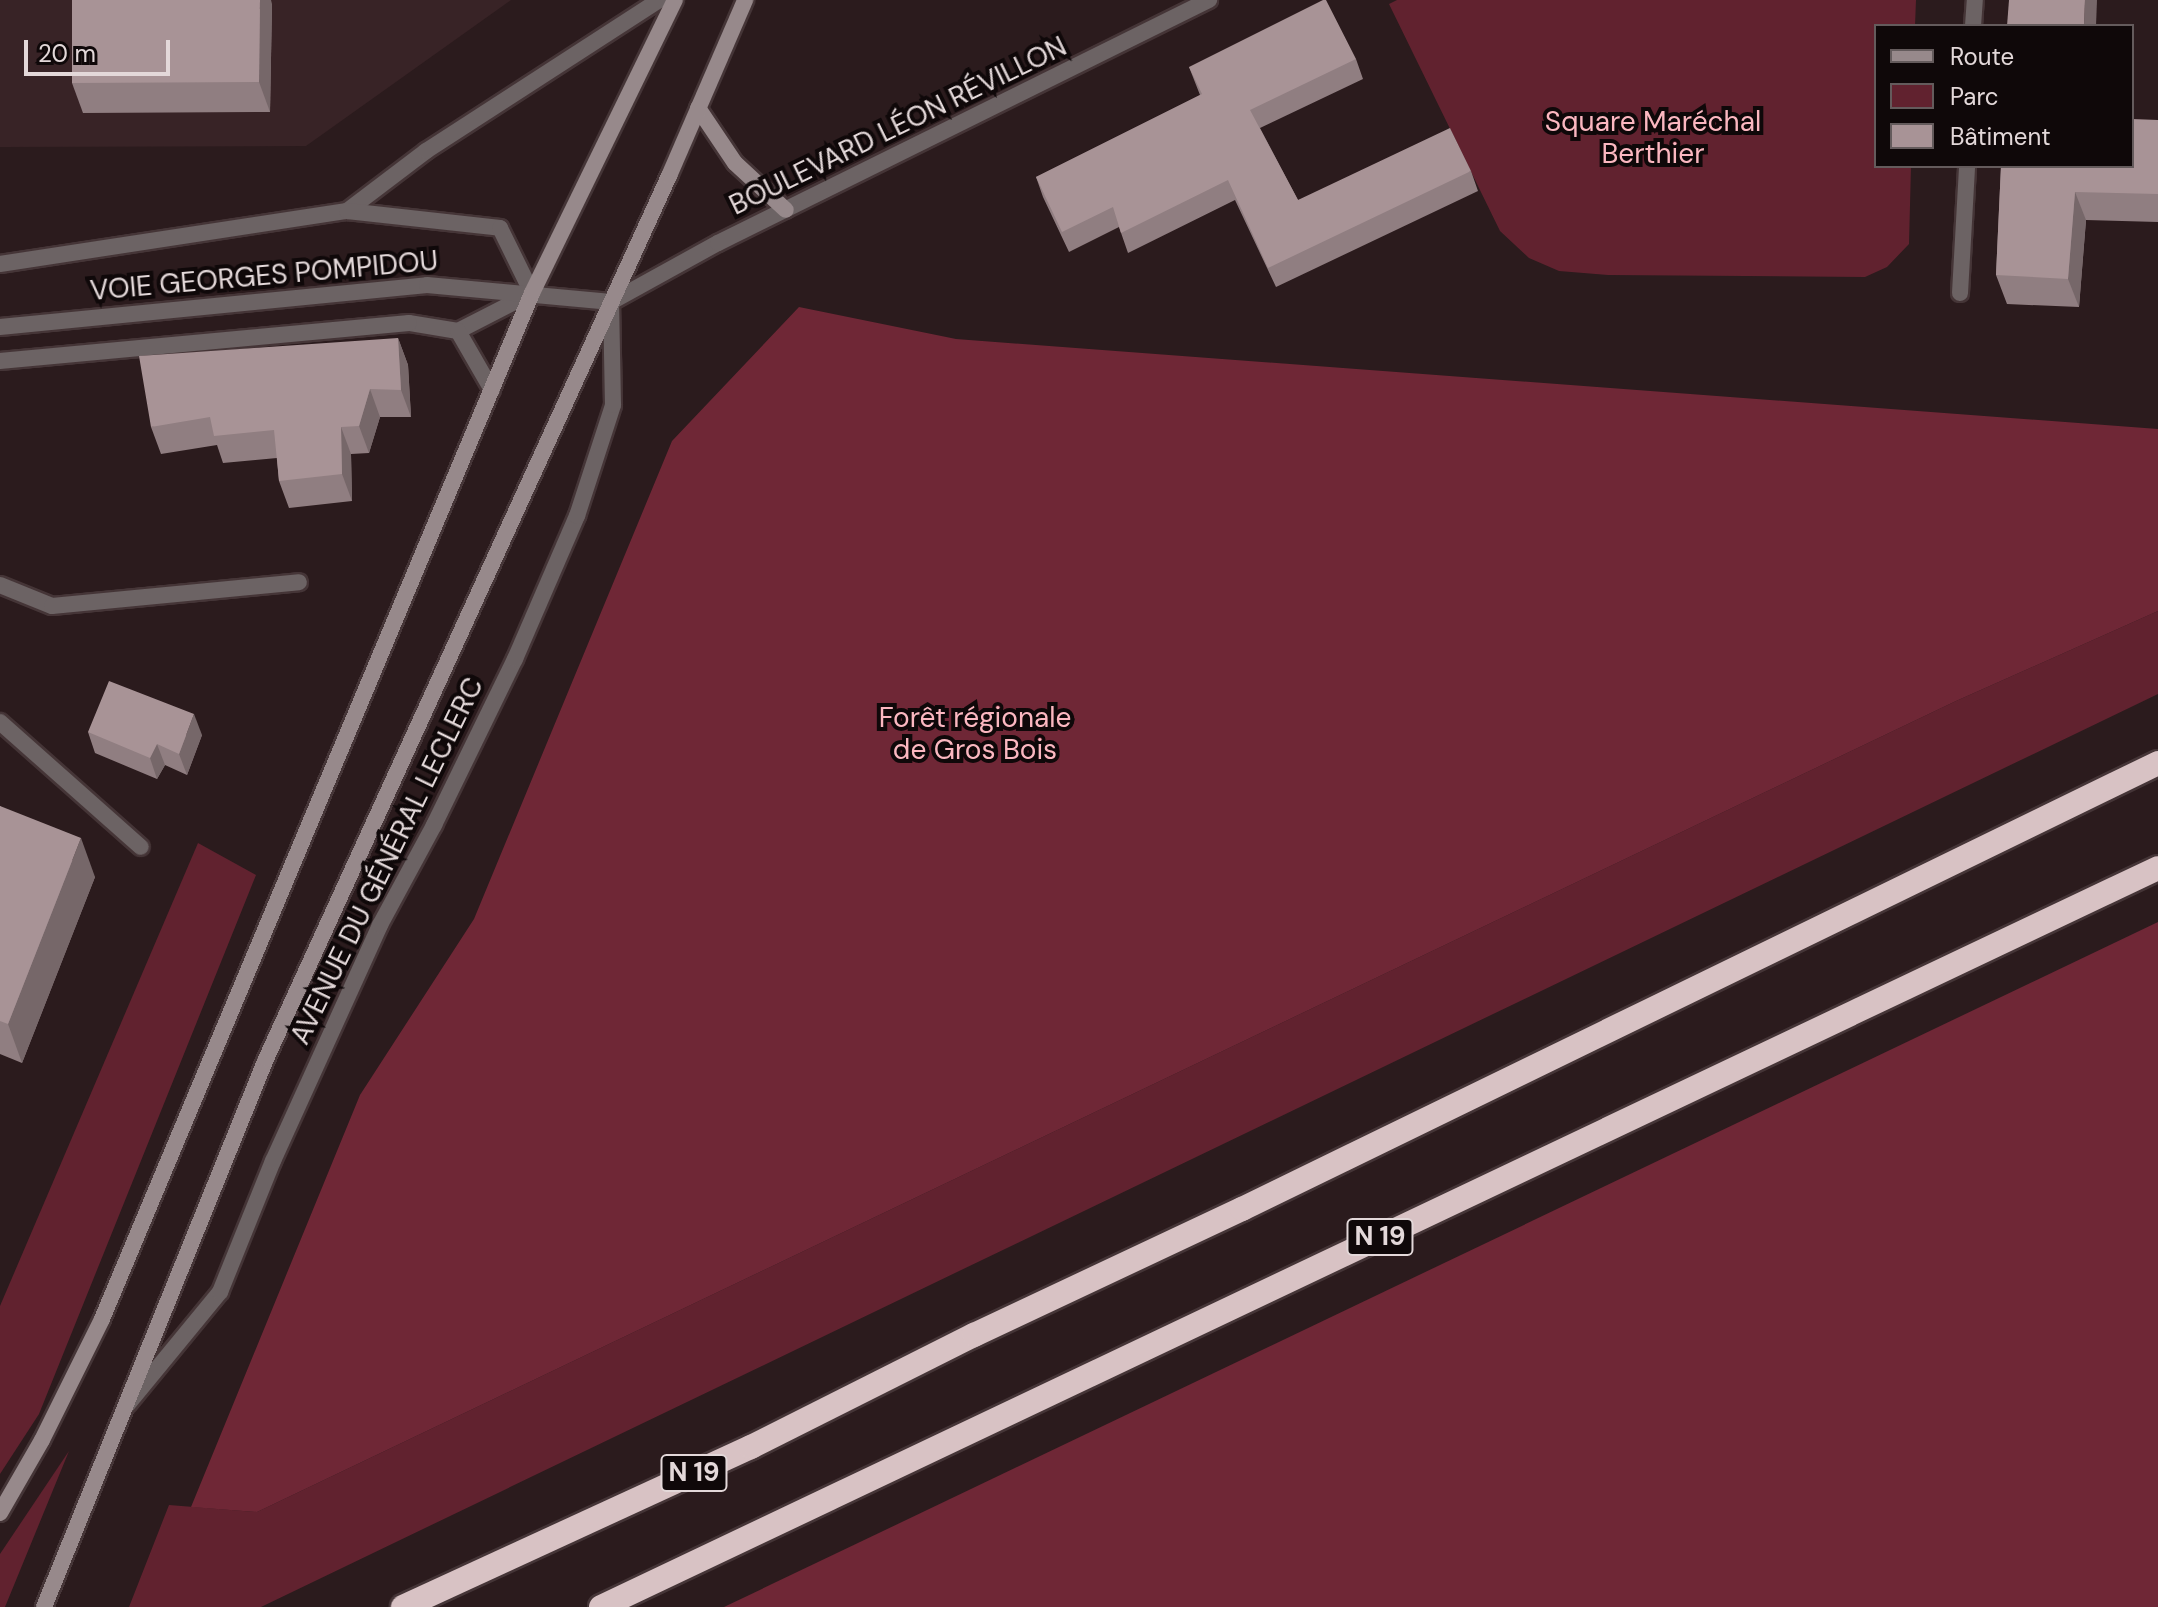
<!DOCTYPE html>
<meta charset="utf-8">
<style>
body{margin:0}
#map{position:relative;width:2158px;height:1607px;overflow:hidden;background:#2b1b1d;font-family:"DM Sans",sans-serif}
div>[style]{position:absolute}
.built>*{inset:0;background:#382326}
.green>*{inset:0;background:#61222f}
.forest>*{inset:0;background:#6f2736}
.roads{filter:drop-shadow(2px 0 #453537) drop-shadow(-2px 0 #453537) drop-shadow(0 2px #453537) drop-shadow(0 -2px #453537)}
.lane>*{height:16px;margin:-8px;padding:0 8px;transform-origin:8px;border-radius:8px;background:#6c6364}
.street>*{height:16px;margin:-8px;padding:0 8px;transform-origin:8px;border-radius:8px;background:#6c6364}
.secondary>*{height:16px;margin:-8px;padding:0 8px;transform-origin:8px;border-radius:8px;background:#97898b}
.highway>*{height:24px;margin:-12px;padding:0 12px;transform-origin:12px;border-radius:12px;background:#d8c2c4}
.wall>*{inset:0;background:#907e81}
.shaded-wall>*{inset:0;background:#766769}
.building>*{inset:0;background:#a89396}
span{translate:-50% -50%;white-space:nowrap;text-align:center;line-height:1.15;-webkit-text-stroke:8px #0f0809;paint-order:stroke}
.shield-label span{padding:2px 6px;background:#0f0809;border:2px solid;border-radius:6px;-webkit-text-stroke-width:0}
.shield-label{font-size:26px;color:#e3d8d9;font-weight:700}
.park-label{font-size:28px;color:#fbb7c0}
.street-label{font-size:28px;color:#e3d8d9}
.legend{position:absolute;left:1874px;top:24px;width:260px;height:144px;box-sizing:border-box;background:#0f0809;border:2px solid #645b5c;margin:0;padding:10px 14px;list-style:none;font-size:24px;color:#e3d8d9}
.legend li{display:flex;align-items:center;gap:16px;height:40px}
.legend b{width:40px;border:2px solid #645b5c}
.scale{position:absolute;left:24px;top:40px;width:146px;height:36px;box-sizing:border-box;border:4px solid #e3d8d9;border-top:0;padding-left:10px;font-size:24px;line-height:28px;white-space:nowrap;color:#e3d8d9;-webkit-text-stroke:6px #0f0809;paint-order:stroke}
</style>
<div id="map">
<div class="built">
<i style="clip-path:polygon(0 0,511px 0,306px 146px,0 147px)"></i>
</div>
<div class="green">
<i style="clip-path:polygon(1397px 0,1916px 0,1915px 26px,1876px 26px,1876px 166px,1911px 166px,1909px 244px,1887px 267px,1865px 277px,1608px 275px,1559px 271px,1529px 258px,1500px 231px,1389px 4px)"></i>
<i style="clip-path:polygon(2158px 611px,2158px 694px,261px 1607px,129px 1607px,169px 1505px,257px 1512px,1956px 701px)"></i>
<i style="clip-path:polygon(198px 843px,256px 875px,39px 1414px,0 1474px,0 1306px)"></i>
<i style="clip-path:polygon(69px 1451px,5px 1607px,0 1607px,0 1554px)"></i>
</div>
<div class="forest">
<i style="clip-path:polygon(799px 307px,956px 339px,2158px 429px,2158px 611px,1956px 701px,257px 1512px,191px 1507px,360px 1095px,474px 919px,672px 441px)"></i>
<i style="clip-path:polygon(2158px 922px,2158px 1607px,724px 1607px)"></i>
</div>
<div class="roads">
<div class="lane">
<i style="left:1973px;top:26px;width:26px;rotate:-86deg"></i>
<i style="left:347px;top:211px;width:99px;rotate:-37.2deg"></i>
<i style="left:426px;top:151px;width:278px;rotate:-32.9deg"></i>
<i style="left:0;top:264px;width:351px;rotate:-8.7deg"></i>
<i style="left:347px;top:211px;width:154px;rotate:6.3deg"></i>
<i style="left:500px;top:228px;width:72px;rotate:63.8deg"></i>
<i style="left:532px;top:293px;width:83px;rotate:152.8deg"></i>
<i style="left:458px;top:331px;width:50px;rotate:-170.7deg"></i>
<i style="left:409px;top:323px;width:411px;rotate:174.7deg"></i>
<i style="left:1960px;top:293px;width:127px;rotate:-86.8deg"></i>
<i style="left:458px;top:331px;width:68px;rotate:60deg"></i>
<i style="left:0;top:585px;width:56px;rotate:22deg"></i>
<i style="left:52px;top:606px;width:248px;rotate:-5.5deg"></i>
<i style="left:0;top:722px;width:188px;rotate:41.6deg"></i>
<i style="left:128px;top:1404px;width:145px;rotate:-50.6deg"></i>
<i style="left:220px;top:1292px;width:141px;rotate:-68deg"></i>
<i style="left:273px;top:1161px;width:259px;rotate:-65.6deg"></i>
<i style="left:380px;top:925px;width:114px;rotate:-61.6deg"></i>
<i style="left:434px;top:825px;width:185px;rotate:-64deg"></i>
<i style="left:515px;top:659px;width:156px;rotate:-66.6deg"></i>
<i style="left:577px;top:516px;width:117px;rotate:-72deg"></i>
<i style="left:613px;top:405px;width:103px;rotate:-91.1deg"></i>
</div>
<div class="street">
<i style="left:0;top:327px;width:429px;rotate:-5.6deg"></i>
<i style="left:427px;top:285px;width:185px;rotate:5.3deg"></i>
<i style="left:611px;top:302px;width:122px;rotate:-28.9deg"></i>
<i style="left:718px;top:243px;width:548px;rotate:-26.33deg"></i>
</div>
<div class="secondary">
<i style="left:698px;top:108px;width:66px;rotate:56.1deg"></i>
<i style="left:735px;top:163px;width:69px;rotate:42.7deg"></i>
<i style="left:0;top:1513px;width:84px;rotate:-60.1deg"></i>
<i style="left:42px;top:1440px;width:135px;rotate:-63.6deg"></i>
<i style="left:102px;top:1319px;width:1112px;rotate:-67.26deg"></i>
<i style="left:532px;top:293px;width:326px;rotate:-64deg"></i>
<i style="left:44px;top:1607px;width:591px;rotate:-67.95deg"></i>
<i style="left:266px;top:1059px;width:971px;rotate:-65.47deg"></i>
<i style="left:669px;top:176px;width:192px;rotate:-66.6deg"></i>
</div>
<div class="highway">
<i style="left:403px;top:1607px;width:383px;rotate:-24.7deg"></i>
<i style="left:751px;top:1447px;width:250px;rotate:-26.7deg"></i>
<i style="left:974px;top:1335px;width:296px;rotate:-25.2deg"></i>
<i style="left:1242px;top:1209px;width:1019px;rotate:-25.96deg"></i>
<i style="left:601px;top:1607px;width:1723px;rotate:-25.39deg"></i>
</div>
</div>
<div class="wall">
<i style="clip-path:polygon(272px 4px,270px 112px,83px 113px,72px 83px)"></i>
<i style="clip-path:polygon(1356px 59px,1363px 79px,1260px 128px,1298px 200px,1471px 171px,1478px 191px,1276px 287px,1235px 200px,1128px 253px,1119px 227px,1069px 252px,1043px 197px,1036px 177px,1200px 95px,1189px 67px)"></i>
<i style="clip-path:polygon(2158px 120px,2158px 222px,2086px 220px,2079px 307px,2007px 304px,1996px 275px,2001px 166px)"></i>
<i style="clip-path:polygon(398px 338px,408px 365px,411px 417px,380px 417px,369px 453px,351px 454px,352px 501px,289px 508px,279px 481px,277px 458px,223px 463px,217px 445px,161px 454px,151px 427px)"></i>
<i style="clip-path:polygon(88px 732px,202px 735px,187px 775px,165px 765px,157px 779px,95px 753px)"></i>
<i style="clip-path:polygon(0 806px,95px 877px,22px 1063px,0 1054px)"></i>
</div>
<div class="shaded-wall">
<i style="clip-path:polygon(260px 0,271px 0,272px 4px,270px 112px,259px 82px)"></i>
<i style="clip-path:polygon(2085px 0,2097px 0,2096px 26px,2084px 26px)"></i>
<i style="clip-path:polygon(2075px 192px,2086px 220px,2079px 307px,2068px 279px)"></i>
<i style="clip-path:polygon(398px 338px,408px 365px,411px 417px,401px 390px)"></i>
<i style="clip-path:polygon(370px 389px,380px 417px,369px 453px,359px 426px)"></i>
<i style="clip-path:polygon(341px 427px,351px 454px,352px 501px,342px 474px)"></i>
<i style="clip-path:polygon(194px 714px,202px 735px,187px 775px,179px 754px)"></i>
<i style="clip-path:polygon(157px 744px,165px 765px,157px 779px,150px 758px)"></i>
<i style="clip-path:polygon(81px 838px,95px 877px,22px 1063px,8px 1024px)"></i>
</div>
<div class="building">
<i style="clip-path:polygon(72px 0,260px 0,259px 82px,72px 83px)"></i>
<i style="clip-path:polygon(1323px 0,1326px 0,1356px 59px,1250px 110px,1298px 200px,1450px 128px,1471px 171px,1268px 268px,1228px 180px,1121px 233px,1113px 207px,1062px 232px,1036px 177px,1202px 94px,1189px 67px)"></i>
<i style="clip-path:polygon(2009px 0,2085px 0,2084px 26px,2007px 26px)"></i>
<i style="clip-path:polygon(2132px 119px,2158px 120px,2158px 194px,2075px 192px,2068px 279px,1996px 275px,2001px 166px,2132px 166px)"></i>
<i style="clip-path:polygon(398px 338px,401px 390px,370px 389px,359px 426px,341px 427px,342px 474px,279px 481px,274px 430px,214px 436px,210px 417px,151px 427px,139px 356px)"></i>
<i style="clip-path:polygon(109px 681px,194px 714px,179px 754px,157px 744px,150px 758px,88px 732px)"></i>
<i style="clip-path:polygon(0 806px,81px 838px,8px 1024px,0 1021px)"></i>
</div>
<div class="shield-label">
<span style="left:1380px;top:1237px">N 19</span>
<span style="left:694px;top:1473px">N 19</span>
</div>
<div class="park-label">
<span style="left:1653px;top:138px">Square Maréchal<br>Berthier</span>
<span style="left:975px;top:734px">Forêt régionale<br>de Gros Bois</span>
</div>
<div class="street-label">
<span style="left:898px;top:126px;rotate:-26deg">BOULEVARD LÉON RÉVILLON</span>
<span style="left:264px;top:276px;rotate:-5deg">VOIE GEORGES POMPIDOU</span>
<span style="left:387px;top:861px;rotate:-64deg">AVENUE DU GÉNÉRAL LECLERC</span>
</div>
<ul class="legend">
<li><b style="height:10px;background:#97898b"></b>Route</li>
<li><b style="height:22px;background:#61222f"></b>Parc</li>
<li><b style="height:22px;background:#a89396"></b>Bâtiment</li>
</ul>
<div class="scale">20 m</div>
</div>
